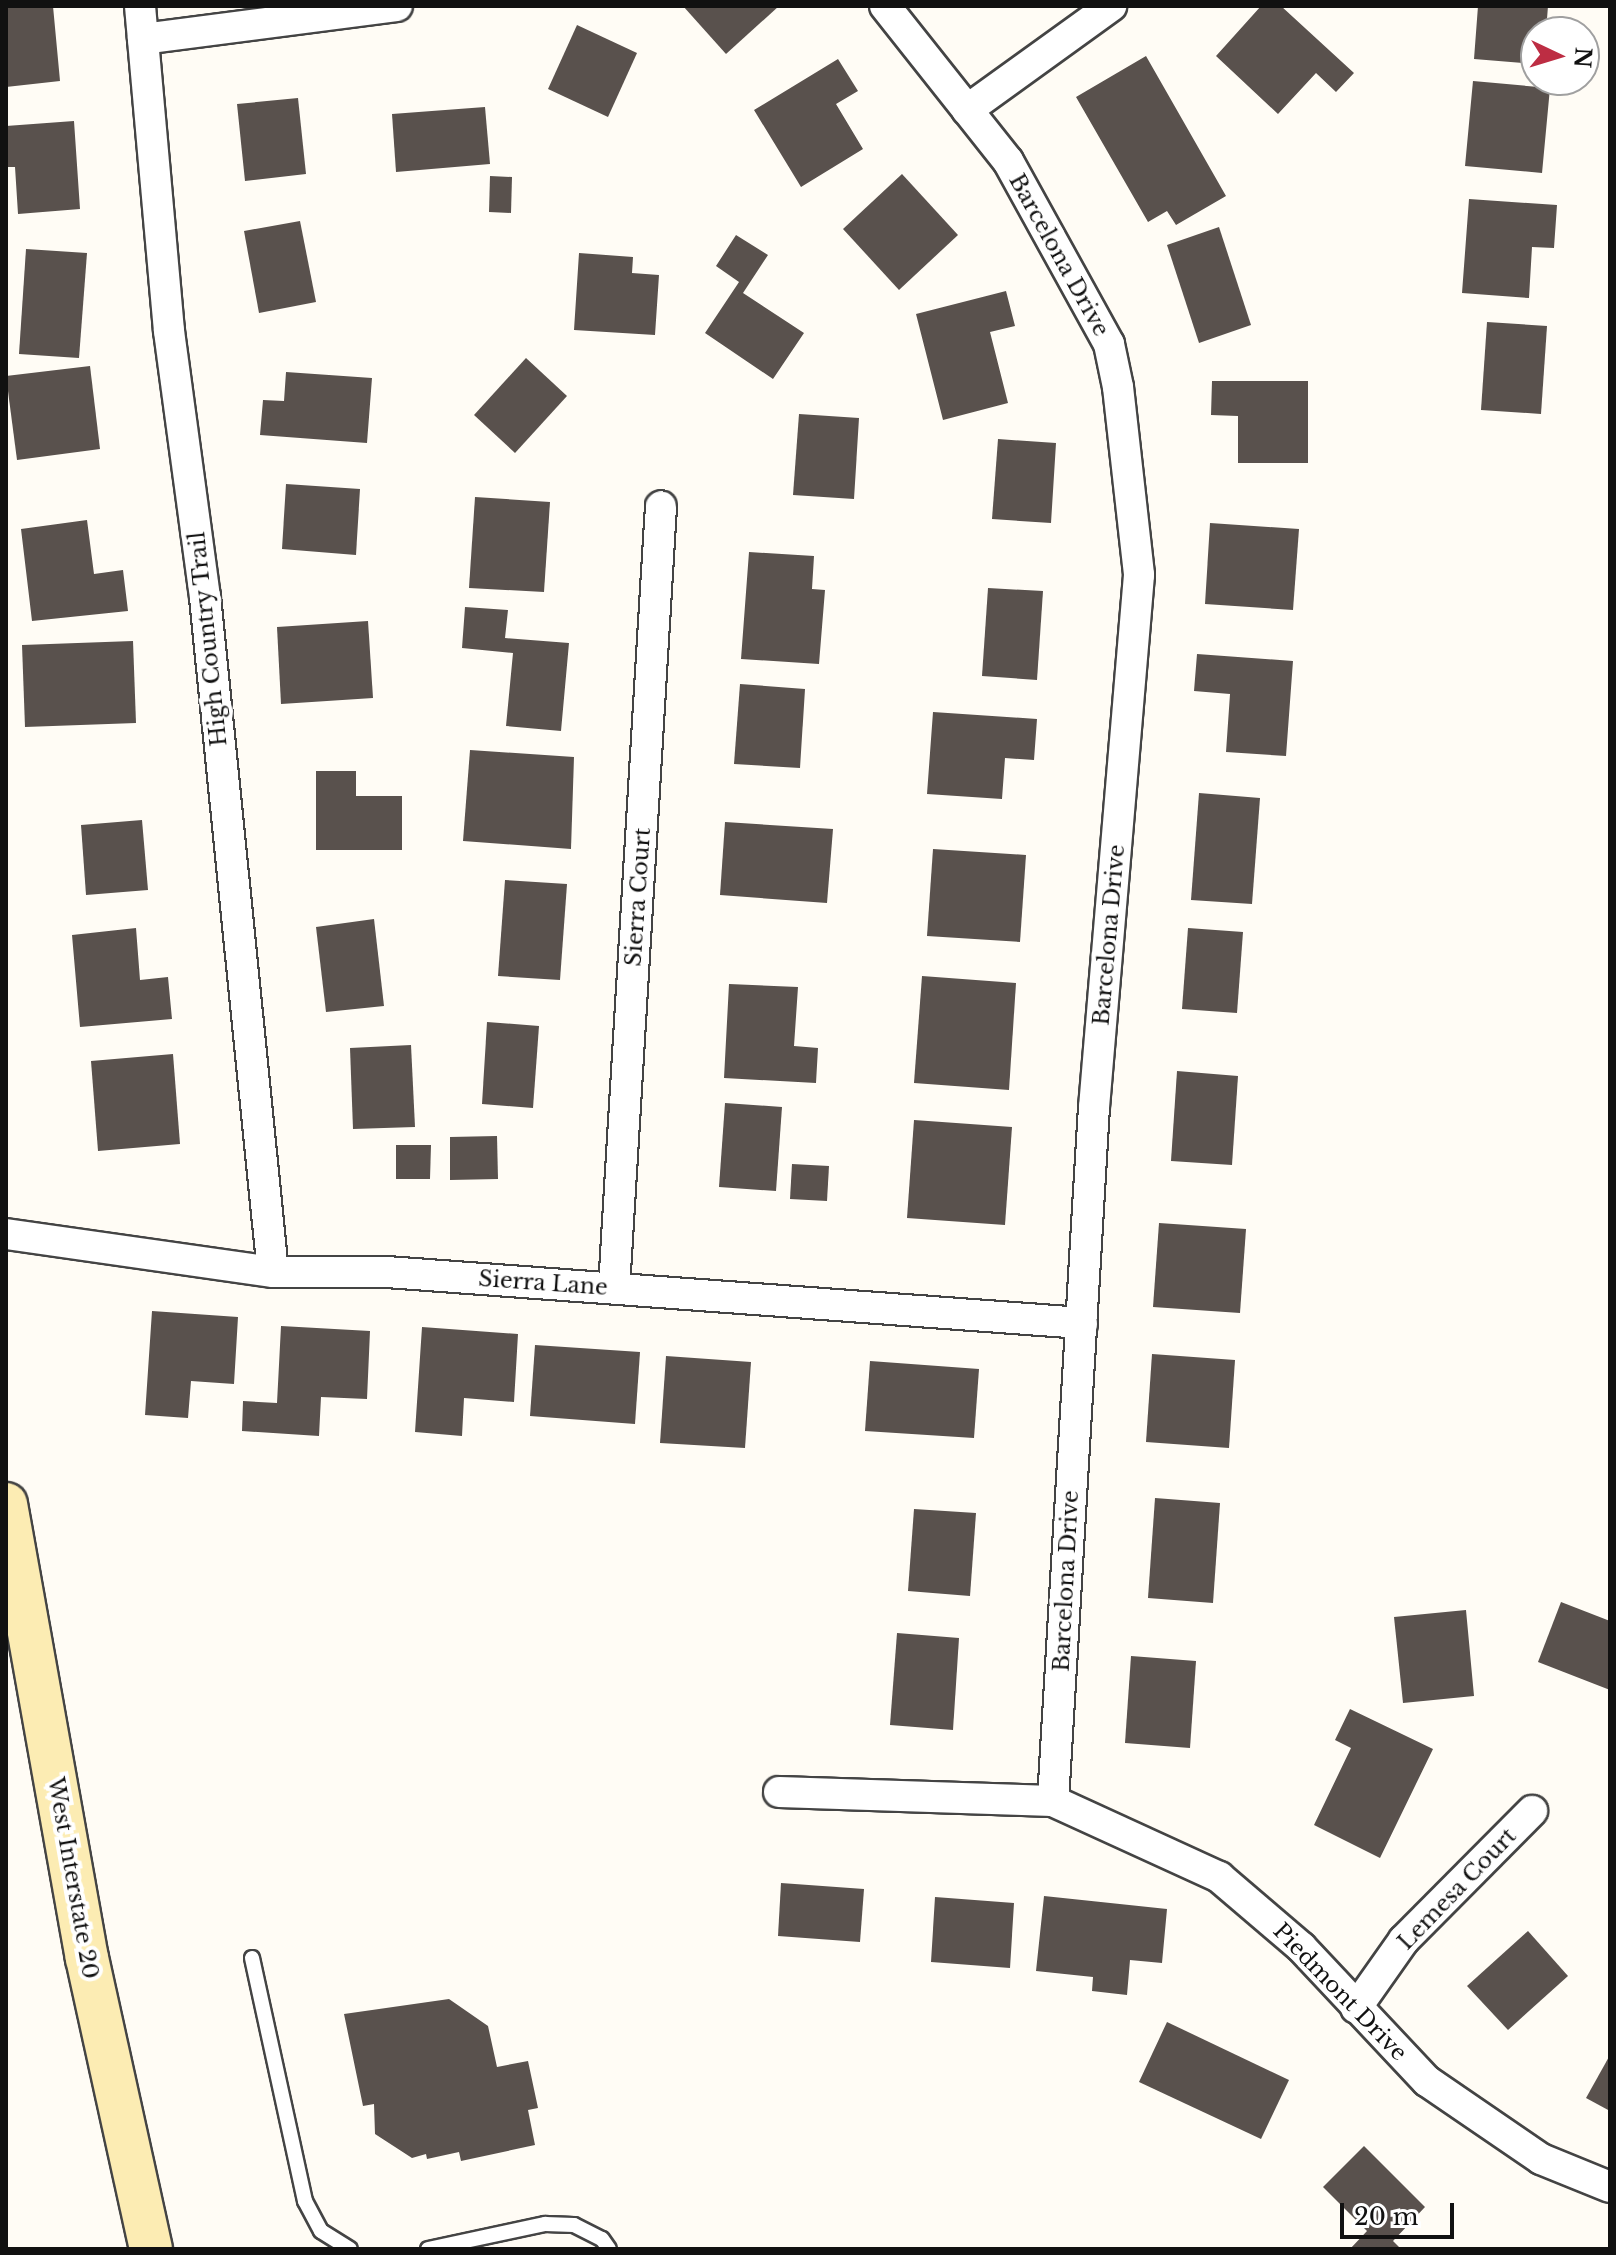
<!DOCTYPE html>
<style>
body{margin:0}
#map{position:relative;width:1616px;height:2255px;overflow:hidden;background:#fffcf5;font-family:"Libre Baskerville",serif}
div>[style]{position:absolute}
.building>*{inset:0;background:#59514d}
.roads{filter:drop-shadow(2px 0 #444) drop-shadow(-2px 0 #444) drop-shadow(0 2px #444) drop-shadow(0 -2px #444)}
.lane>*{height:14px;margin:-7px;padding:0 7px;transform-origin:7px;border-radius:7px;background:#fff}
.street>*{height:30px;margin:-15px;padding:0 15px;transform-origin:15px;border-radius:15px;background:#fff}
.secondary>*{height:42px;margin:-21px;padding:0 21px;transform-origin:21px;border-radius:21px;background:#fcecb3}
span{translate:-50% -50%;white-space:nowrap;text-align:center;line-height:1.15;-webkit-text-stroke:8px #fff;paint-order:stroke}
.street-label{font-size:22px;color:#111}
.frame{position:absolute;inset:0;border:8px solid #111;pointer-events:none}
.north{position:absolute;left:1520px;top:16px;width:80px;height:80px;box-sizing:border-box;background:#fff;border:2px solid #a0a0a0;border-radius:50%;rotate:94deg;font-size:22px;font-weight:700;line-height:32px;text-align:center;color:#111}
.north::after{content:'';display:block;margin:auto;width:28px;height:36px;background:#bd2d43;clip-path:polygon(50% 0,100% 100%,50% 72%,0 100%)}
.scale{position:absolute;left:1340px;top:2203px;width:114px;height:36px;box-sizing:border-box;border:4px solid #111;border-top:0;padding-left:10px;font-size:24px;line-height:28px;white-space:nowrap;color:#111;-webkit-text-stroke:6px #fff;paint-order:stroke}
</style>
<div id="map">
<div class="building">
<i style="clip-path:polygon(6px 6px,53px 6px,60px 81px,6px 87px)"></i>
<i style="clip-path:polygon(683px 6px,779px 6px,726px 54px)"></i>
<i style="clip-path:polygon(1261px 6px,1281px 6px,1354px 73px,1336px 92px,1316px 73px,1278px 114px,1216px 56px)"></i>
<i style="clip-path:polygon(1478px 6px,1548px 6px,1546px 32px,1536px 32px,1536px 64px,1474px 59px)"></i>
<i style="clip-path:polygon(577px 25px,637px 53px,608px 117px,548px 89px)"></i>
<i style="clip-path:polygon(1146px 56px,1226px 196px,1176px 225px,1167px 211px,1148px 222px,1076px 97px)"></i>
<i style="clip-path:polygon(838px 59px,858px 91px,836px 104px,863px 149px,801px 187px,754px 110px)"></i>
<i style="clip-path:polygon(1473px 81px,1550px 88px,1542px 173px,1465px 166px)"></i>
<i style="clip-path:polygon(298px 98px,306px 174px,245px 181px,237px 104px)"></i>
<i style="clip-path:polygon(485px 107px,490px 164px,396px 172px,392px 114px)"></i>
<i style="clip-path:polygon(74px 121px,80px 209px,18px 214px,15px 167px,6px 167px,6px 126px)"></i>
<i style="clip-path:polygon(902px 174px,958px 235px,899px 290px,843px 229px)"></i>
<i style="clip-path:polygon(490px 176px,512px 177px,511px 213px,489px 212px)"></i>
<i style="clip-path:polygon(1469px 199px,1557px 205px,1554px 248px,1532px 247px,1529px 298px,1462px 293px)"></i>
<i style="clip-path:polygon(300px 221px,316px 302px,259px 313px,244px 231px)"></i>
<i style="clip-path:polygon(1219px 227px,1251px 325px,1199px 343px,1167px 245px)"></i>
<i style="clip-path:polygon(736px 235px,768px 255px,743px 293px,804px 333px,773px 379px,705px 333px,739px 282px,716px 266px)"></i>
<i style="clip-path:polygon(26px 249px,87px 253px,79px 358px,19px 354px)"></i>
<i style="clip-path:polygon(579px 253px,633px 257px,632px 273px,659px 275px,655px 335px,574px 330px)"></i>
<i style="clip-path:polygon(1006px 291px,1015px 326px,990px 332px,1008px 403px,943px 420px,916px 314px)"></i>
<i style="clip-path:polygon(1487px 322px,1547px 326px,1541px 414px,1481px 410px)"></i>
<i style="clip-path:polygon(526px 358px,567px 396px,515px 453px,474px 415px)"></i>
<i style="clip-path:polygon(90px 366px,100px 449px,17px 460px,6px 376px)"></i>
<i style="clip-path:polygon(286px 372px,372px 378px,367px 443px,260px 435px,263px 400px,284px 401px)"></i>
<i style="clip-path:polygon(1212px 381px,1308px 381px,1308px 463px,1238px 463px,1238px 416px,1211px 415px)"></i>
<i style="clip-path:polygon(799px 414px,859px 418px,854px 499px,793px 495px)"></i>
<i style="clip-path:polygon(998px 439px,1056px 443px,1051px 523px,992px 519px)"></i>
<i style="clip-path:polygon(286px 484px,360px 489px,356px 555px,282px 549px)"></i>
<i style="clip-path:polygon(475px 497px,550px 502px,544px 592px,469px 588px)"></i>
<i style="clip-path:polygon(87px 520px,94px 574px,123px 570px,128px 611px,32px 621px,21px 529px)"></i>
<i style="clip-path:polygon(1210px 523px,1299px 529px,1293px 610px,1205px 604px)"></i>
<i style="clip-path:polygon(749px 552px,814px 556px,812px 589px,825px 590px,819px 664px,741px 659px)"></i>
<i style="clip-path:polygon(988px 588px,1043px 591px,1037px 680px,982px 676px)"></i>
<i style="clip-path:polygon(465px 607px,508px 610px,505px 638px,569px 643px,561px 731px,506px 726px,513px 653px,462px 648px)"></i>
<i style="clip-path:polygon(368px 621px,373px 698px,281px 704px,277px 627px)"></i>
<i style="clip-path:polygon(133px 641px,136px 723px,25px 727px,22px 645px)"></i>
<i style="clip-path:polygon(1197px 654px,1293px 661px,1286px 756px,1226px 752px,1230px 694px,1194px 691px)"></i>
<i style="clip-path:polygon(740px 684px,805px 689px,800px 768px,734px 764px)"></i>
<i style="clip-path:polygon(933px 712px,1037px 719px,1034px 760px,1005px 758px,1002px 799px,927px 794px)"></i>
<i style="clip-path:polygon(470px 750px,574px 757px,571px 849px,463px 841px)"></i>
<i style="clip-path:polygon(316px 771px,356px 771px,356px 796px,402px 796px,402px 850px,316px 850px)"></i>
<i style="clip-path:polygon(1199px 793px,1260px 798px,1252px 904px,1191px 900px)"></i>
<i style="clip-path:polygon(142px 820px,148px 890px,86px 895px,81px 825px)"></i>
<i style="clip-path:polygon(725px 822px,833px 829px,827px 903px,720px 895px)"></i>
<i style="clip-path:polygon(933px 849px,1026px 855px,1020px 942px,927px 936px)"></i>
<i style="clip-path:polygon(505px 880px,567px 884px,560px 980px,498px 976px)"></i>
<i style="clip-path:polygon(374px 919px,384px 1006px,326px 1012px,316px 927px)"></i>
<i style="clip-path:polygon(136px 928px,140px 980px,168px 977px,172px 1019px,80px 1027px,72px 935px)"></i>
<i style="clip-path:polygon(1188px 928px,1243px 932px,1237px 1013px,1182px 1009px)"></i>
<i style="clip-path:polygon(922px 976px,1016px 983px,1009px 1090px,914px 1083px)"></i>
<i style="clip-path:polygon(729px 984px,798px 987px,794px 1046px,818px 1048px,816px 1083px,724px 1078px)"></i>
<i style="clip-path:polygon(487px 1022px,539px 1026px,533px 1108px,482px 1104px)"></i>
<i style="clip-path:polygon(411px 1045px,415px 1127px,353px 1129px,350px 1048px)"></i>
<i style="clip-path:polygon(173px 1054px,180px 1144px,98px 1151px,91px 1061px)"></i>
<i style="clip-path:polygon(1177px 1071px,1238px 1076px,1232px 1165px,1171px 1161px)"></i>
<i style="clip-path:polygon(725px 1103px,782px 1107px,776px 1191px,719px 1187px)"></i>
<i style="clip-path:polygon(914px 1120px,1012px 1127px,1005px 1225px,907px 1218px)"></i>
<i style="clip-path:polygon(497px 1136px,498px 1179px,450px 1180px,450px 1137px)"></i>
<i style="clip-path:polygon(396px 1145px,431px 1145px,430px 1179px,396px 1179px)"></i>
<i style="clip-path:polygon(792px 1164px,829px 1166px,827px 1201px,790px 1199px)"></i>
<i style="clip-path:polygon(1159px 1223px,1246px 1229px,1240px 1313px,1153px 1307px)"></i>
<i style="clip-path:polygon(152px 1311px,238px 1317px,234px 1384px,191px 1381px,188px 1418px,145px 1415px)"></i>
<i style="clip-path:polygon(281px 1326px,370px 1331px,367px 1399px,321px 1397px,319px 1436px,242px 1431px,243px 1401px,277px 1403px)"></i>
<i style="clip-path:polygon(422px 1327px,518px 1334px,514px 1402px,464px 1398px,462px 1436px,415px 1432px)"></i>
<i style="clip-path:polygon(535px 1345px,640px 1352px,635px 1424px,530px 1416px)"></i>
<i style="clip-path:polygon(1152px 1354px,1235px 1360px,1229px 1448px,1146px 1442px)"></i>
<i style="clip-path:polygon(666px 1356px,751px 1362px,745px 1448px,660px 1443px)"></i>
<i style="clip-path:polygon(870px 1361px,979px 1369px,974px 1438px,865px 1431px)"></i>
<i style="clip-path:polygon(1155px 1498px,1220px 1503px,1213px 1603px,1148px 1598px)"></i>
<i style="clip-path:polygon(914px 1509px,976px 1513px,970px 1596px,908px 1591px)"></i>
<i style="clip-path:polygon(1561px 1602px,1610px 1621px,1610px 1690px,1538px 1662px)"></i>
<i style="clip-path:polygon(1466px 1610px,1474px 1696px,1403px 1703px,1394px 1617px)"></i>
<i style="clip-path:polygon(897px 1633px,959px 1638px,953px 1730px,890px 1725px)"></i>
<i style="clip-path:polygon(1131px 1656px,1196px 1661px,1190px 1748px,1125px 1743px)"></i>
<i style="clip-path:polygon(1350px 1709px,1433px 1749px,1380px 1858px,1314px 1825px,1351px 1748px,1335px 1740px)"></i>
<i style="clip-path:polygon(781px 1883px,864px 1889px,860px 1942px,778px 1936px)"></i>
<i style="clip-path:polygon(1044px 1896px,1167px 1909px,1162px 1963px,1130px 1960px,1127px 1995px,1092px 1991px,1093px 1977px,1036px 1971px)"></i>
<i style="clip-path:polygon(935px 1897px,1014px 1903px,1010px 1968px,931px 1962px)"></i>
<i style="clip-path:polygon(1528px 1931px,1568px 1976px,1508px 2030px,1467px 1986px)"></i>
<i style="clip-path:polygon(449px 1999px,488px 2026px,497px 2067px,528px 2061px,538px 2108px,528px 2110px,535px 2145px,461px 2161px,459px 2152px,427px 2159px,426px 2154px,412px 2158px,375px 2134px,374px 2104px,363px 2106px,344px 2014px)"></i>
<i style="clip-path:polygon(1167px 2022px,1289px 2080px,1261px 2139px,1139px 2082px)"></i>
<i style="clip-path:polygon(1610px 2055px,1610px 2111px,1586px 2098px)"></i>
<i style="clip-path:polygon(1364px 2146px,1425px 2207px,1393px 2241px,1401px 2249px,1350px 2249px,1367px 2231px,1323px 2187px)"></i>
</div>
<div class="roads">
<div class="lane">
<i style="left:252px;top:1958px;width:249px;rotate:77.7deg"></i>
<i style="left:305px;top:2201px;width:34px;rotate:62deg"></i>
<i style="left:321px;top:2231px;width:34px;rotate:32deg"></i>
<i style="left:428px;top:2249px;width:120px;rotate:-12.1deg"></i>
<i style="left:545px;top:2224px;width:29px;rotate:2deg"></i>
<i style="left:574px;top:2225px;width:31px;rotate:27deg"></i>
<i style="left:602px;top:2239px;width:12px;rotate:55deg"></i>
</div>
<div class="street">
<i style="left:140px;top:6px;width:326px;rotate:84.9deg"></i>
<i style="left:169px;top:331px;width:268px;rotate:82.3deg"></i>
<i style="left:205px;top:597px;width:678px;rotate:84.25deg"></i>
<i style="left:885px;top:6px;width:198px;rotate:51.6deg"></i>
<i style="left:1008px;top:161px;width:209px;rotate:61.1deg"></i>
<i style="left:1109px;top:344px;width:44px;rotate:78.2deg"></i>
<i style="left:1118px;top:387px;width:189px;rotate:83.6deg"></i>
<i style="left:1139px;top:575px;width:534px;rotate:94.83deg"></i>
<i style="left:1094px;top:1107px;width:695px;rotate:93.38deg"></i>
<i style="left:143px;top:39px;width:256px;rotate:-7.4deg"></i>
<i style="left:967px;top:110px;width:178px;rotate:-35.8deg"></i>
<i style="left:6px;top:1234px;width:270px;rotate:8.1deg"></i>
<i style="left:273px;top:1272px;width:114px"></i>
<i style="left:387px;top:1272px;width:697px;rotate:4.2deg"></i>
<i style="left:614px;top:1288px;width:783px;rotate:-86.56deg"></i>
<i style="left:779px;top:1792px;width:274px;rotate:1.9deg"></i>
<i style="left:1053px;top:1801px;width:183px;rotate:24.6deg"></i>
<i style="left:1219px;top:1877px;width:108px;rotate:40.5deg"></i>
<i style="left:1301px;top:1947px;width:184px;rotate:46.8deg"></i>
<i style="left:1427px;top:2081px;width:138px;rotate:34.4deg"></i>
<i style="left:1541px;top:2159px;width:74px;rotate:22.1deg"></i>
<i style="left:1356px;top:2008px;width:83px;rotate:-54.8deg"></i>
<i style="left:1404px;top:1940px;width:182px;rotate:-45.2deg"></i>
</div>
<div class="secondary">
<i style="left:6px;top:1504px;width:461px;rotate:79.9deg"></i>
<i style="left:87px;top:1958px;width:298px;rotate:77.6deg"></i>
</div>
</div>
<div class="street-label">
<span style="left:1059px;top:255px;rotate:61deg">Barcelona Drive</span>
<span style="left:208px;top:639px;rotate:-96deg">High Country Trail</span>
<span style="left:638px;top:897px;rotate:-86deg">Sierra Court</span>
<span style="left:1109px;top:935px;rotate:-85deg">Barcelona Drive</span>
<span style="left:543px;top:1283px;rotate:4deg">Sierra Lane</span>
<span style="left:1066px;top:1581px;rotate:-87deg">Barcelona Drive</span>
<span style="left:73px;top:1878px;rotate:80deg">West Interstate 20</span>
<span style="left:1457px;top:1889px;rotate:-46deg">Lemesa Court</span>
<span style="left:1340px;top:1992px;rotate:46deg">Piedmont Drive</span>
</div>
<div class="frame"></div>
<div class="north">N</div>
<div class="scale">20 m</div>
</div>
